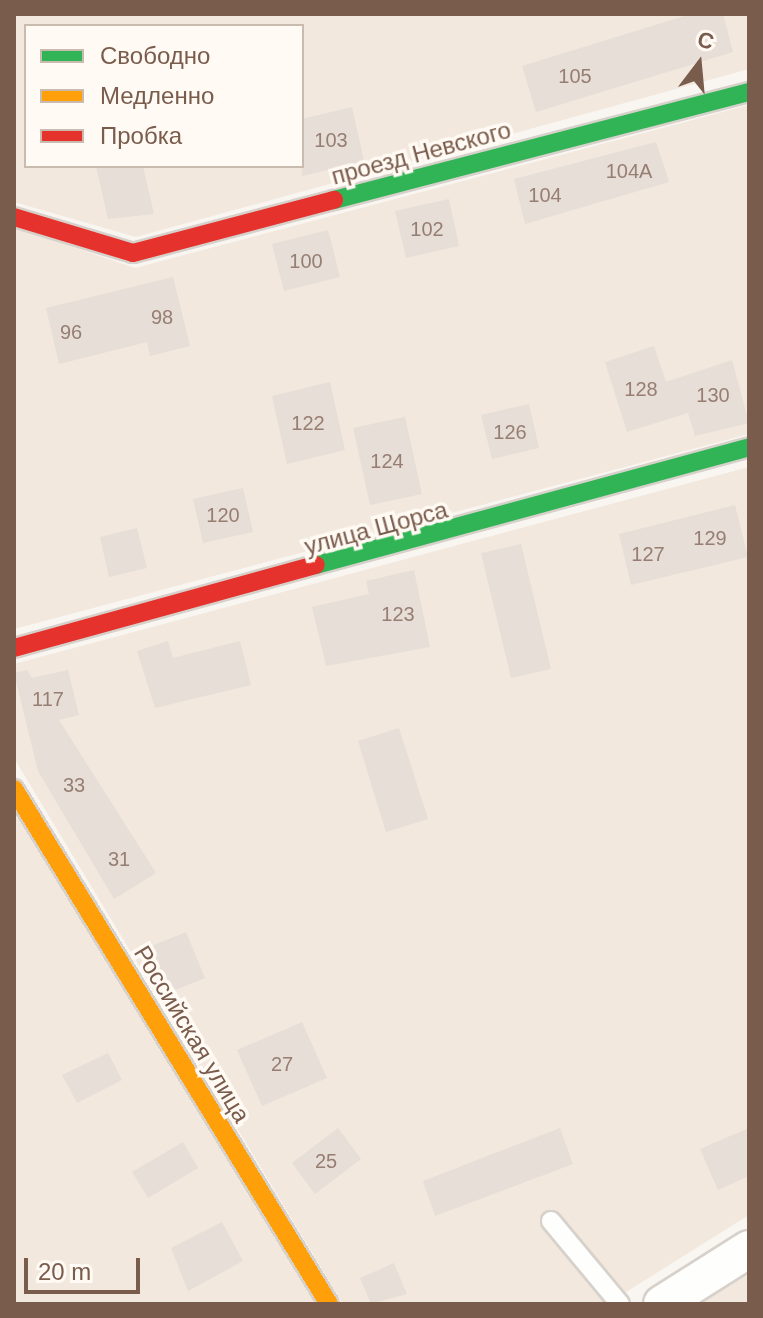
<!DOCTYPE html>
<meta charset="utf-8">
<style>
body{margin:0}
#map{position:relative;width:763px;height:1318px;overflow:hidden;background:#f9f5f0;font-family:Helvetica,sans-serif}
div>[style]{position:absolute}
.residential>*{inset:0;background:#f2e8de}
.building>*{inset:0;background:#e6ded7}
.roads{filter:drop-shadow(2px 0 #d7d1cb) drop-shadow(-2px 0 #d7d1cb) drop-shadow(0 2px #d7d1cb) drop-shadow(0 -2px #d7d1cb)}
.lane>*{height:18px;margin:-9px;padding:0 9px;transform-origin:9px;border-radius:9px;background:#fefefd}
.street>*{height:36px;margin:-18px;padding:0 18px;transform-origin:18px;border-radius:18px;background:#fefefd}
.fast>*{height:18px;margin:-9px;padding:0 9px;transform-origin:9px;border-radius:9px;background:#30b455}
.slow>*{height:18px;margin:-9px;padding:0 9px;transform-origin:9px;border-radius:9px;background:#ff9f0a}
.jam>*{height:18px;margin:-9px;padding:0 9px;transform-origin:9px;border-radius:9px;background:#e5322d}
span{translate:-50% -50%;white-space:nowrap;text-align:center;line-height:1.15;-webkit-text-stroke:7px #fffaf3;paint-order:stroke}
.number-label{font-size:20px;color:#977e72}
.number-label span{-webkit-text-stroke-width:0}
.street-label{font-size:24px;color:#7a5c4d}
.frame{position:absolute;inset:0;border:16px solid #7a5c4d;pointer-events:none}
.legend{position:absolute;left:24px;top:24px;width:280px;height:144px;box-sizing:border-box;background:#fffaf3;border:2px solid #cabbb1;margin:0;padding:10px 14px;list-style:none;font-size:24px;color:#7a5c4d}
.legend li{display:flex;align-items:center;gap:16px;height:40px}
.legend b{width:40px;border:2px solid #cabbb1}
.north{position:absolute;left:659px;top:24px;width:80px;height:80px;-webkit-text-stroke:6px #fffaf3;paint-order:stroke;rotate:16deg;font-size:22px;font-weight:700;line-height:32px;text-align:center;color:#7a5c4d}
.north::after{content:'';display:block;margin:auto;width:28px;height:36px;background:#7a5c4d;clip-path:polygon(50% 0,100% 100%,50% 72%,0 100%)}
.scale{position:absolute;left:24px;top:1258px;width:116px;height:36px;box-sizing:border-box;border:4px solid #7a5c4d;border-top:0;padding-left:10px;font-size:24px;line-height:28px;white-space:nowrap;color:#7a5c4d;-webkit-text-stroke:6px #fffaf3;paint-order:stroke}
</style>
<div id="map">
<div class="residential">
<i style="clip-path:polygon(evenodd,14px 14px,749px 14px,749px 69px,136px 237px,14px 202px,14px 14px,26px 26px,302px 26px,302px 166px,26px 166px,26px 26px)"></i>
<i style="clip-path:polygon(749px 105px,749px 434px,14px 629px,14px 227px,135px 268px)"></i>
<i style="clip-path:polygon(749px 467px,749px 1215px,607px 1304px,343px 1304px,14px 758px,14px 664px)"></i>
<i style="clip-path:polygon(14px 804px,318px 1304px,14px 1304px)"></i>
<i style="clip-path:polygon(749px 1263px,749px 1304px,688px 1304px)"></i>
</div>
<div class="building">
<i style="clip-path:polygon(691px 14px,723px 14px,733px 52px,536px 112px,522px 66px)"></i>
<i style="clip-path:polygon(352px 107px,364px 161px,302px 176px,302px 119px)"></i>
<i style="clip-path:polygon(656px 142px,669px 182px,525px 224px,514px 179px)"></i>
<i style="clip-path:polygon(96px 166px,143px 166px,154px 214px,108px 219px)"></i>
<i style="clip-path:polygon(449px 199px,459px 246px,406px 258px,395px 211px)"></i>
<i style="clip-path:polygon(328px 230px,340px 277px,284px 291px,272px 244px)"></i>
<i style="clip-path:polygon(173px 277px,190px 346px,150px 356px,147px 342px,59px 364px,46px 308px)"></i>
<i style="clip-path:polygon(654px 346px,666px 382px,732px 360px,749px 423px,695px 436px,688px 413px,627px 432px,605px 362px)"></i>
<i style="clip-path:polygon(330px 382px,345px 450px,287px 464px,272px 396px)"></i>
<i style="clip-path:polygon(529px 404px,539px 448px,492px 459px,481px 415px)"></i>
<i style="clip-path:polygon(405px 417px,422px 494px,370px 505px,353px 428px)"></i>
<i style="clip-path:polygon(243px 488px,253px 532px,203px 543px,193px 499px)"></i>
<i style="clip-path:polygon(735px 505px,748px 557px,631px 585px,619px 534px)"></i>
<i style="clip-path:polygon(137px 528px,147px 568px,109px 577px,100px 537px)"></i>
<i style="clip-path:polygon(521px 544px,551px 669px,511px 678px,481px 553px)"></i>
<i style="clip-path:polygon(414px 570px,430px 647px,326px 666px,312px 607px,369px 594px,366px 581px)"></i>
<i style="clip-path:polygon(168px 641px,173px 658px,240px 641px,251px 685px,155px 708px,137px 651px)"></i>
<i style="clip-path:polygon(27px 670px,32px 678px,68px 670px,79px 715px,59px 720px,156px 873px,114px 899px,38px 771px,14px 673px)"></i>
<i style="clip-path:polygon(399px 728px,428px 819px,386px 832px,358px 741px)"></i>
<i style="clip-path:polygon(186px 932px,205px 978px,168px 993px,142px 950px)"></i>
<i style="clip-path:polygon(302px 1022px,327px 1078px,262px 1106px,237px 1050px)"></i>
<i style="clip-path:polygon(108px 1053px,122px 1080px,77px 1103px,62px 1075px)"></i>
<i style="clip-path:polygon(338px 1128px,361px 1159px,315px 1194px,292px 1163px)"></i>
<i style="clip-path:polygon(560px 1128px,573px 1164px,435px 1216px,423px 1181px)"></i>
<i style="clip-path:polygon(749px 1128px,749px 1176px,718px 1190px,700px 1149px)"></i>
<i style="clip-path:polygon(183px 1142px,198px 1168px,148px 1198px,132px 1172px)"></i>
<i style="clip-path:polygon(222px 1222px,243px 1261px,188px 1291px,171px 1248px)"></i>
<i style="clip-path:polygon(394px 1263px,407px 1294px,371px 1304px,360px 1278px)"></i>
</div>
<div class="roads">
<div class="lane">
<i style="left:551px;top:1221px;width:108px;rotate:50.3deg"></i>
</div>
<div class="street">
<i style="left:662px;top:1304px;width:103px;rotate:-32.3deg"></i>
</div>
<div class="fast">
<i style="left:334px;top:200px;width:429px;rotate:-14.6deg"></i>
<i style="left:316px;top:565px;width:449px;rotate:-15.2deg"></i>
</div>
<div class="slow">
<i style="left:14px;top:789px;width:604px;rotate:58.55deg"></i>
</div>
<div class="jam">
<i style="left:14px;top:217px;width:124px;rotate:16.8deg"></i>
<i style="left:133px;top:253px;width:208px;rotate:-14.8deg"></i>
<i style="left:14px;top:648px;width:313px;rotate:-15.4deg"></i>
</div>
</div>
<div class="number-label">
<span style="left:575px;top:76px">105</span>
<span style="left:331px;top:140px">103</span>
<span style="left:629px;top:171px">104А</span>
<span style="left:545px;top:195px">104</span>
<span style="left:427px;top:229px">102</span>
<span style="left:306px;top:261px">100</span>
<span style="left:162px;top:317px">98</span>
<span style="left:71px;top:332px">96</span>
<span style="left:641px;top:389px">128</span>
<span style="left:713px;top:395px">130</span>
<span style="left:308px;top:423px">122</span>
<span style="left:510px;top:432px">126</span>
<span style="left:387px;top:461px">124</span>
<span style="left:223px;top:515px">120</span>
<span style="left:710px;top:538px">129</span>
<span style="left:648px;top:554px">127</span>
<span style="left:398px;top:614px">123</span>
<span style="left:48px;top:699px">117</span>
<span style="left:74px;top:785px">33</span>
<span style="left:119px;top:859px">31</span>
<span style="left:282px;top:1064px">27</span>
<span style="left:326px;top:1161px">25</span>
</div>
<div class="street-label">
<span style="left:421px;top:153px;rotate:-15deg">проезд Невского</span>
<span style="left:376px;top:528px;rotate:-15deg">улица Щорса</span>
<span style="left:192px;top:1034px;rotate:59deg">Российская улица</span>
</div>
<div class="frame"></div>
<ul class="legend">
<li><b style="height:10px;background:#30b455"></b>Свободно</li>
<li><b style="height:10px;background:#ff9f0a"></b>Медленно</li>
<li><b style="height:10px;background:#e5322d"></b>Пробка</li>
</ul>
<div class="north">С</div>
<div class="scale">20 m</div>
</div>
